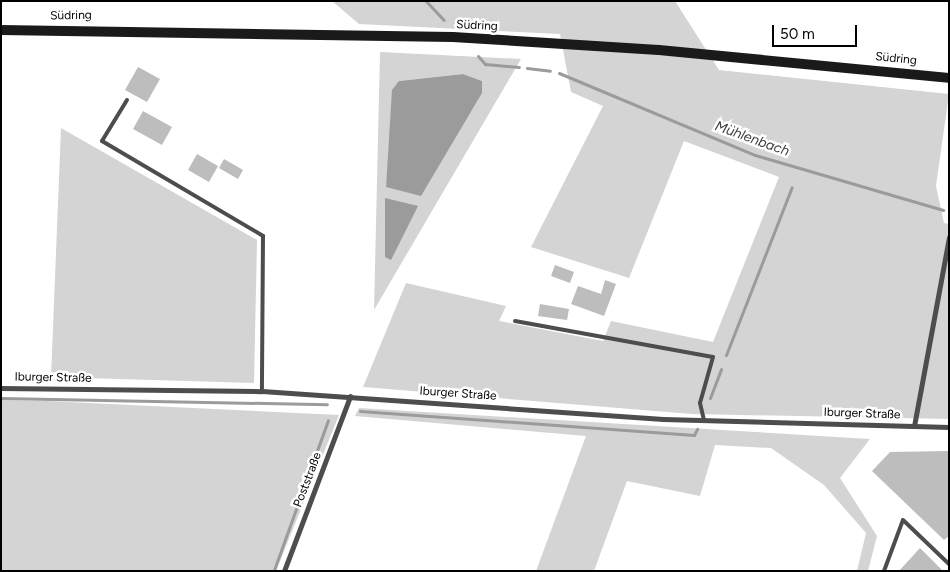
<!DOCTYPE html>
<meta charset="utf-8">
<style>
body{margin:0}
#map{position:relative;width:950px;height:572px;overflow:hidden;background:#fff;font-family:Figtree,sans-serif}
div>[style]{position:absolute}
.green>*{inset:0;background:#d4d4d4}
.water>*{inset:0;background:#9b9b9b}
.stream>*{height:3px;margin:-1.5px;padding:0 1.5px;transform-origin:1.5px;border-radius:1.5px;background:#9b9b9b}
.building>*{inset:0;background:#bdbdbd}
.service>*{height:4px;margin:-2px;padding:0 2px;transform-origin:2px;border-radius:2px;background:#4d4d4d}
.minor>*{height:5px;margin:-2.5px;padding:0 2.5px;transform-origin:2.5px;border-radius:2.5px;background:#4d4d4d}
.secondary>*{height:10px;margin:-5px;padding:0 5px;transform-origin:5px;border-radius:5px;background:#1a1a1a}
span{translate:-50% -50%;white-space:nowrap;text-align:center;line-height:1.15;-webkit-text-stroke:5px #fff;paint-order:stroke}
.street-label{font-size:12px;color:#000}
.water-label{font-size:14px;color:#3c3c3c;font-style:italic}
.frame{position:absolute;inset:0;border:2px solid #000;pointer-events:none}
.scale{position:absolute;left:772px;top:25px;width:85px;height:22px;box-sizing:border-box;border:2px solid #000;border-top:0;padding-left:6px;font-size:15px;line-height:18px;white-space:nowrap;color:#000;-webkit-text-stroke:4px #fff;paint-order:stroke}
</style>
<div id="map">
<div class="green">
<i style="clip-path:polygon(332px 1px,675px 1px,719px 70px,949px 94px,936px 186px,944px 223px,949px 224px,949px 419px,692px 414px,363px 387px,406px 283px,506px 306px,499px 321px,603px 341px,611px 321px,713px 342px,779px 177px,684px 141px,629px 278px,531px 247px,603px 106px,571px 92px,560px 34px,359px 24px)"></i>
<i style="clip-path:polygon(evenodd,380px 52px,521px 59px,374px 310px,380px 52px,463px 74px,482px 81px,386px 187px,399px 81px,463px 74px)"></i>
<i style="clip-path:polygon(61px 128px,257px 240px,254px 383px,51px 377px)"></i>
<i style="clip-path:polygon(1px 400px,47px 401px,339px 415px,276px 571px,1px 571px)"></i>
<i style="clip-path:polygon(359px 408px,870px 439px,840px 478px,877px 536px,868px 571px,857px 571px,866px 533px,824px 485px,771px 448px,715px 445px,700px 496px,627px 481px,594px 571px,536px 571px,586px 436px,355px 416px)"></i>
</div>
<div class="water">
<i style="clip-path:polygon(463px 74px,482px 81px,482px 93px,421px 196px,386px 187px,392px 90px,399px 81px)"></i>
<i style="clip-path:polygon(385px 198px,418px 206px,391px 260px,385px 257px)"></i>
</div>
<div class="stream">
<i style="left:426px;top:1px;width:26px;rotate:47deg"></i>
<i style="left:478px;top:56px;width:11px;rotate:49deg"></i>
<i style="left:485px;top:64px;width:34px;rotate:5deg"></i>
<i style="left:527px;top:68px;width:23px;rotate:7deg"></i>
<i style="left:559px;top:73px;width:212px;rotate:22.7deg"></i>
<i style="left:755px;top:155px;width:196px;rotate:16.3deg"></i>
<i style="left:726px;top:355px;width:180px;rotate:-68.6deg"></i>
<i style="left:1px;top:398px;width:326px;rotate:1.1deg"></i>
<i style="left:710px;top:398px;width:31px;rotate:-69deg"></i>
<i style="left:360px;top:411px;width:335px;rotate:4.1deg"></i>
<i style="left:694px;top:435px;width:7px;rotate:-63deg"></i>
<i style="left:274px;top:570px;width:159px;rotate:-70.2deg"></i>
</div>
<div class="building">
<i style="clip-path:polygon(138px 67px,160px 79px,147px 102px,125px 90px)"></i>
<i style="clip-path:polygon(143px 111px,172px 127px,162px 145px,133px 129px)"></i>
<i style="clip-path:polygon(197px 154px,218px 166px,209px 182px,188px 170px)"></i>
<i style="clip-path:polygon(224px 159px,243px 170px,238px 179px,219px 168px)"></i>
<i style="clip-path:polygon(555px 265px,574px 272px,570px 283px,551px 276px)"></i>
<i style="clip-path:polygon(605px 280px,616px 284px,604px 316px,571px 304px,578px 286px,601px 294px)"></i>
<i style="clip-path:polygon(540px 304px,569px 309px,567px 320px,538px 316px)"></i>
<i style="clip-path:polygon(949px 451px,949px 536px,944px 540px,872px 471px,890px 452px)"></i>
<i style="clip-path:polygon(920px 548px,943px 571px,899px 571px)"></i>
</div>
<div class="service">
<i style="left:127px;top:100px;width:48px;rotate:121.4deg"></i>
<i style="left:102px;top:141px;width:187px;rotate:30.5deg"></i>
<i style="left:263px;top:236px;width:155px;rotate:90.4deg"></i>
<i style="left:515px;top:321px;width:201px;rotate:10.3deg"></i>
<i style="left:713px;top:357px;width:48px;rotate:105.8deg"></i>
<i style="left:700px;top:403px;width:17px;rotate:77deg"></i>
<i style="left:884px;top:571px;width:54px;rotate:-69.6deg"></i>
<i style="left:903px;top:520px;width:64px;rotate:43.7deg"></i>
</div>
<div class="minor">
<i style="left:1px;top:388px;width:261px;rotate:0.7deg"></i>
<i style="left:262px;top:391px;width:402px;rotate:4deg"></i>
<i style="left:663px;top:419px;width:286px;rotate:1.6deg"></i>
<i style="left:914px;top:426px;width:192px;rotate:-79.5deg"></i>
<i style="left:284px;top:571px;width:187px;rotate:-69.3deg"></i>
</div>
<div class="secondary">
<i style="left:1px;top:30px;width:452px;rotate:0.9deg"></i>
<i style="left:453px;top:37px;width:206px;rotate:3.6deg"></i>
<i style="left:659px;top:50px;width:291px;rotate:5.5deg"></i>
</div>
<div class="street-label">
<span style="left:71px;top:16px;rotate:-1deg">Südring</span>
<span style="left:477px;top:26px;rotate:3deg">Südring</span>
<span style="left:896px;top:59px;rotate:6deg">Südring</span>
<span style="left:53px;top:378px;rotate:1deg">Iburger Straße</span>
<span style="left:458px;top:394px;rotate:4deg">Iburger Straße</span>
<span style="left:862px;top:414px;rotate:2deg">Iburger Straße</span>
<span style="left:308px;top:480px;rotate:-69deg">Poststraße</span>
</div>
<div class="water-label">
<span style="left:752px;top:139px;rotate:20deg">Mühlenbach</span>
</div>
<div class="frame"></div>
<div class="scale">50 m</div>
</div>
